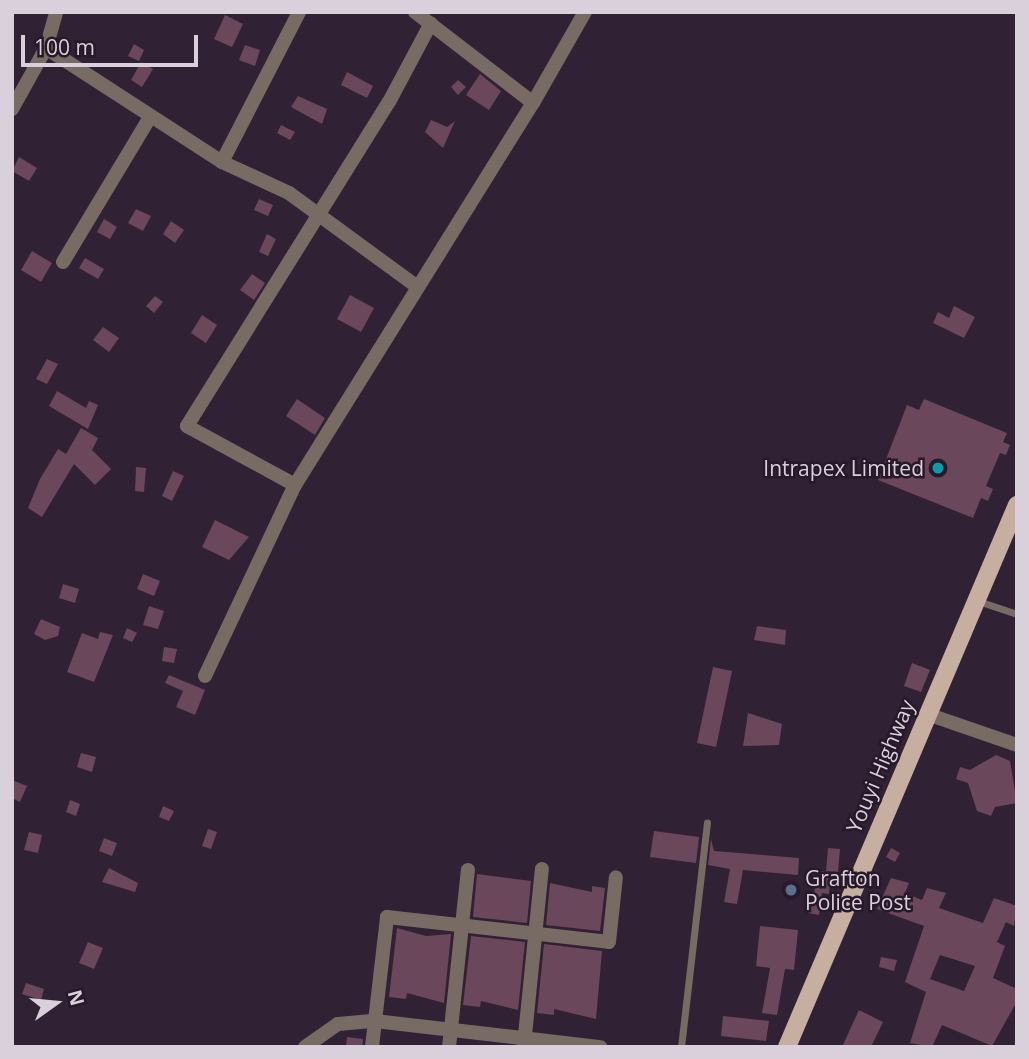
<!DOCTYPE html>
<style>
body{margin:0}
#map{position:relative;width:1029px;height:1059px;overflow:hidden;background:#312134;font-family:"Open Sans",sans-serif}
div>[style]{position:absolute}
.building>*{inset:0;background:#6a475a}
.service>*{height:7px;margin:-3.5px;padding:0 3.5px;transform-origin:3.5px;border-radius:3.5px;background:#776b64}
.minor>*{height:14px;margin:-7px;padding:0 7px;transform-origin:7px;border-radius:7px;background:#776b64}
.primary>*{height:18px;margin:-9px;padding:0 9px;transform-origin:9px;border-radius:9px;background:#c6aea0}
.dots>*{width:19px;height:19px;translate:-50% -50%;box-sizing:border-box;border:4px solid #27182a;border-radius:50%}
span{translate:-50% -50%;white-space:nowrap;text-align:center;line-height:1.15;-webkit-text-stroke:5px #27182a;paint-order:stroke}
.poi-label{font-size:21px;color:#dad0dc}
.right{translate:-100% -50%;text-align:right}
.left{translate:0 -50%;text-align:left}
.street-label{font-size:21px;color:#dad0dc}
.frame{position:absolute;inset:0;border:14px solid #dad0dc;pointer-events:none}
.north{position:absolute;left:21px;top:968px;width:70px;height:70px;-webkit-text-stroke:5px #27182a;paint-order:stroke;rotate:75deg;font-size:19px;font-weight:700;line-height:28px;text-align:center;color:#dad0dc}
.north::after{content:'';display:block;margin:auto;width:24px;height:32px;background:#dad0dc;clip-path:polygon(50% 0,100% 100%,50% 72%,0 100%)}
.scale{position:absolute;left:21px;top:35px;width:177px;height:32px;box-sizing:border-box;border:4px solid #dad0dc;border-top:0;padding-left:9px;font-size:21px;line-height:24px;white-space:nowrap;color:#dad0dc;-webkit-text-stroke:5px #27182a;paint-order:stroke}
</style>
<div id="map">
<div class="building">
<i style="clip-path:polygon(225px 15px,243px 24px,232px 47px,214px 39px)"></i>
<i style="clip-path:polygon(134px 44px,144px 50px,139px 61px,128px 56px)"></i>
<i style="clip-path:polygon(245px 45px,260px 50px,255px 66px,239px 60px)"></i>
<i style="clip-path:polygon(141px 62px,153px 69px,142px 87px,131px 80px)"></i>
<i style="clip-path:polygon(347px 72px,373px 86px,367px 98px,341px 85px)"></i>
<i style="clip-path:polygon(480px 74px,501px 91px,489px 110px,466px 95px)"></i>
<i style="clip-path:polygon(458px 80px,466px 87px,458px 95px,451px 87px)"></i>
<i style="clip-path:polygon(298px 96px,327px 109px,322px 124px,291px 107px)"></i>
<i style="clip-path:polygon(431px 120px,447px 127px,455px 121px,443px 148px,425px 132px)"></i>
<i style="clip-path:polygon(281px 125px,295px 132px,290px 140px,277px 133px)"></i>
<i style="clip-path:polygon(19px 157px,37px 168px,29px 181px,12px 171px)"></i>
<i style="clip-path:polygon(259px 199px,273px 205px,268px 216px,254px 210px)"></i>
<i style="clip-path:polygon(136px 209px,151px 216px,143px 231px,128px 223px)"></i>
<i style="clip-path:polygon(104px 219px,117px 227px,110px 239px,97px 232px)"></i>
<i style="clip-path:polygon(171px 221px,184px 230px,175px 243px,163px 234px)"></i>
<i style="clip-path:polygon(267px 234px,276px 239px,268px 256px,259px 252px)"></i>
<i style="clip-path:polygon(32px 251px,52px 263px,41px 282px,21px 270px)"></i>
<i style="clip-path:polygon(85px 258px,104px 269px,98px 279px,79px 268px)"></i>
<i style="clip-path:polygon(252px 274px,265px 283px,254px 300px,240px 290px)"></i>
<i style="clip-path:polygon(350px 295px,374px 308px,361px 332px,337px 319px)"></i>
<i style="clip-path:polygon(155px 296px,163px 302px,154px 313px,146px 306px)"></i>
<i style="clip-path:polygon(954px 306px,975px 317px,964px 338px,933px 323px,938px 312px,949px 318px)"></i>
<i style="clip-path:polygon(202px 315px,217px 325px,206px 343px,191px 333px)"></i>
<i style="clip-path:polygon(103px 327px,119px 338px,109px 352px,93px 340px)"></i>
<i style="clip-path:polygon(47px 359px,58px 364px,47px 384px,36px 379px)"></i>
<i style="clip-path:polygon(57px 391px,86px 408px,89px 401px,98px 405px,88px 429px,49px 406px)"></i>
<i style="clip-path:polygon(297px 399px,325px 418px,315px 435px,286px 416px)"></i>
<i style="clip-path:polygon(924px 399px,1007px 433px,1003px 442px,1010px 445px,1006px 455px,1000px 453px,986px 486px,993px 489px,988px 501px,981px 498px,973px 518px,878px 480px,907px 405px,919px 410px)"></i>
<i style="clip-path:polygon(81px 428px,98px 438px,92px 450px,111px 469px,95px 485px,74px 464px,42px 517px,28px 508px,40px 479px,58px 449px,66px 454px)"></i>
<i style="clip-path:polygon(136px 467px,146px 468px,144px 492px,135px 491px)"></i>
<i style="clip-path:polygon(173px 471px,184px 476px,172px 501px,162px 496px)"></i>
<i style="clip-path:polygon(215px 520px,249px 537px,229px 560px,202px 547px)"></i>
<i style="clip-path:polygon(143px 574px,160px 581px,154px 596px,137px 589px)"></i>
<i style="clip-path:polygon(63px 584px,79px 589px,75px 603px,59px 598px)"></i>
<i style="clip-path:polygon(149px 606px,164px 611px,158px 629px,143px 625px)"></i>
<i style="clip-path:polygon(41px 619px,60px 627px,58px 636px,45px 640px,34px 634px)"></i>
<i style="clip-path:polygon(757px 626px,786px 630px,785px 645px,754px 640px)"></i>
<i style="clip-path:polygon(127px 628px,137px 633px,132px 642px,123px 638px)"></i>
<i style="clip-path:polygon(100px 632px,113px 635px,94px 682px,67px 672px,82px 633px,98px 639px)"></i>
<i style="clip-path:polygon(164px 647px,177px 649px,174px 663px,162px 661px)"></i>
<i style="clip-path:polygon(912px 663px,930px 670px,921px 692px,904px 686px)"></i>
<i style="clip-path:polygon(713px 667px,732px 671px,716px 747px,697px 743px)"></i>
<i style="clip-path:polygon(169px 675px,205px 690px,195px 715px,176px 707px,183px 691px,165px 683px)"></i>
<i style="clip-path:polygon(748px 713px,782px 724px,779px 745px,743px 746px)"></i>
<i style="clip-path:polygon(81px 753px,96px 757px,92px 772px,77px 767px)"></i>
<i style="clip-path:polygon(996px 755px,1010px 761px,1017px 803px,995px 807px,991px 816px,977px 811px,968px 783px,956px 779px,960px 767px,970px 770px)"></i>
<i style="clip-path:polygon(12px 780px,27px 786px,20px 802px,12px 798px)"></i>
<i style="clip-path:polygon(70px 800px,80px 804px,76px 816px,66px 812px)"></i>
<i style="clip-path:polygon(163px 806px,174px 811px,169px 821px,159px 817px)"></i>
<i style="clip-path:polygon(208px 829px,217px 832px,211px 849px,202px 846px)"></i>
<i style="clip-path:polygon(654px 831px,699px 837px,696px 863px,650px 857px)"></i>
<i style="clip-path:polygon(29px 832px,42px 835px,38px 853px,24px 850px)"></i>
<i style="clip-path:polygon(104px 838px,117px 843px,112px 856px,99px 851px)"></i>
<i style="clip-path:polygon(711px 839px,714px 851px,799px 858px,798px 875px,743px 870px,737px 904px,724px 902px,730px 869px,708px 865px)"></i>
<i style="clip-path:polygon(828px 848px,840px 849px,838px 872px,826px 871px)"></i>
<i style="clip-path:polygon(891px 848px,900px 853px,895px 862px,886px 857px)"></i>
<i style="clip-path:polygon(109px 868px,138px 883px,135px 892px,102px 882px)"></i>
<i style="clip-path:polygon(820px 871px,831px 872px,829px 894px,822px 893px,819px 915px,808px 913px)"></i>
<i style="clip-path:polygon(477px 874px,531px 881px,527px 923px,473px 917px)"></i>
<i style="clip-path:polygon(evenodd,891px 878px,909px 883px,905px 893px,922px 900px,927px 888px,946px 893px,939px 908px,983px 923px,994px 898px,1017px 906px,1014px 926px,1006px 922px,997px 942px,1005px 946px,993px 978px,1017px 989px,1016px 1003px,992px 1046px,942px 1025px,932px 1047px,910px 1043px,926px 992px,905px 982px,924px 926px,877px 909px,891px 878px,940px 955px,975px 966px,964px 991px,930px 979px,940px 955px)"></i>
<i style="clip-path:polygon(550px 883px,592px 892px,592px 886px,605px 888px,600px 931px,546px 925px)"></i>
<i style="clip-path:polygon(760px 926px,798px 930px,794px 970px,785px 969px,777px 1015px,762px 1013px,770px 968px,756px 966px)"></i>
<i style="clip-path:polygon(397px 928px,426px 936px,451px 934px,444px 1003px,407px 993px,406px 999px,389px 997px)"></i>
<i style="clip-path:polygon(471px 936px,525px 942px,518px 1010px,481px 1001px,480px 1007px,463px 1005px)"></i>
<i style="clip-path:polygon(88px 942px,103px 948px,94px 969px,79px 963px)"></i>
<i style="clip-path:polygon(544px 944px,602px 951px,596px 1019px,554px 1009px,554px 1015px,537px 1013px)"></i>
<i style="clip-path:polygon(881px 957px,897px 960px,894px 971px,879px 967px)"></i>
<i style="clip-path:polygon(26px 983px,44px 989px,41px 1000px,22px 994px)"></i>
<i style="clip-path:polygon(859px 1010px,883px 1022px,871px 1047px,842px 1047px)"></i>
<i style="clip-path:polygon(723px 1016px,769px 1021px,766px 1041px,721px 1036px)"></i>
<i style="clip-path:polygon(347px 1037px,363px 1039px,362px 1047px,346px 1047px)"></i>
</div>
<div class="service">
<i style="left:978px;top:601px;width:41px;rotate:18.4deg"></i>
<i style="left:681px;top:1047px;width:226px;rotate:-83.4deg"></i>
</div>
<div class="minor">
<i style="left:415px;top:12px;width:149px;rotate:37.6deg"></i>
<i style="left:533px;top:103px;width:105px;rotate:-60.3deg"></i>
<i style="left:46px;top:48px;width:210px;rotate:32.9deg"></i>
<i style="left:222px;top:162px;width:74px;rotate:24.8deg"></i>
<i style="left:289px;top:193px;width:157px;rotate:36.2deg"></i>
<i style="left:12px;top:109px;width:70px;rotate:-60.9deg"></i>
<i style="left:46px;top:48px;width:37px;rotate:-74deg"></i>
<i style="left:222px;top:162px;width:169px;rotate:-62.8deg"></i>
<i style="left:63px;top:262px;width:169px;rotate:-59deg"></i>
<i style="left:295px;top:485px;width:123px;rotate:-151.4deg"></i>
<i style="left:187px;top:426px;width:382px;rotate:-58.1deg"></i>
<i style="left:389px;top:102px;width:89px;rotate:-62deg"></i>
<i style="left:205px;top:676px;width:211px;rotate:-64.8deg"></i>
<i style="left:295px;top:485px;width:450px;rotate:-58.1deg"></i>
<i style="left:927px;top:714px;width:95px;rotate:19deg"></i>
<i style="left:524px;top:1045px;width:177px;rotate:-84.2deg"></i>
<i style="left:305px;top:1047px;width:40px;rotate:-34.9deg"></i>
<i style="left:338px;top:1024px;width:37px;rotate:-5deg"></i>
<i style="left:375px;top:1021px;width:227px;rotate:6.6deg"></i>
<i style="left:372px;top:1047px;width:131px;rotate:-83.4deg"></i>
<i style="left:387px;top:917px;width:223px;rotate:6.4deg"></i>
<i style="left:609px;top:942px;width:65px;rotate:-83.9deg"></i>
<i style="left:449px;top:1047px;width:178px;rotate:-83.9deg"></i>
</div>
<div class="primary">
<i style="left:787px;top:1047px;width:589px;rotate:-67.01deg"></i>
</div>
<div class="dots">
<i style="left:938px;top:468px;background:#0f9aa8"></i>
<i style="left:791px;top:890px;background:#5c6f8a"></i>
</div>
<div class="poi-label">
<span class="right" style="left:924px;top:468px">Intrapex Limited</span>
<span class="left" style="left:805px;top:890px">Grafton<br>Police Post</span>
</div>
<div class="street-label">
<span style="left:880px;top:766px;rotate:-67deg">Youyi Highway</span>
</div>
<div class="frame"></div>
<div class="north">N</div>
<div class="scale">100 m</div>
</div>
